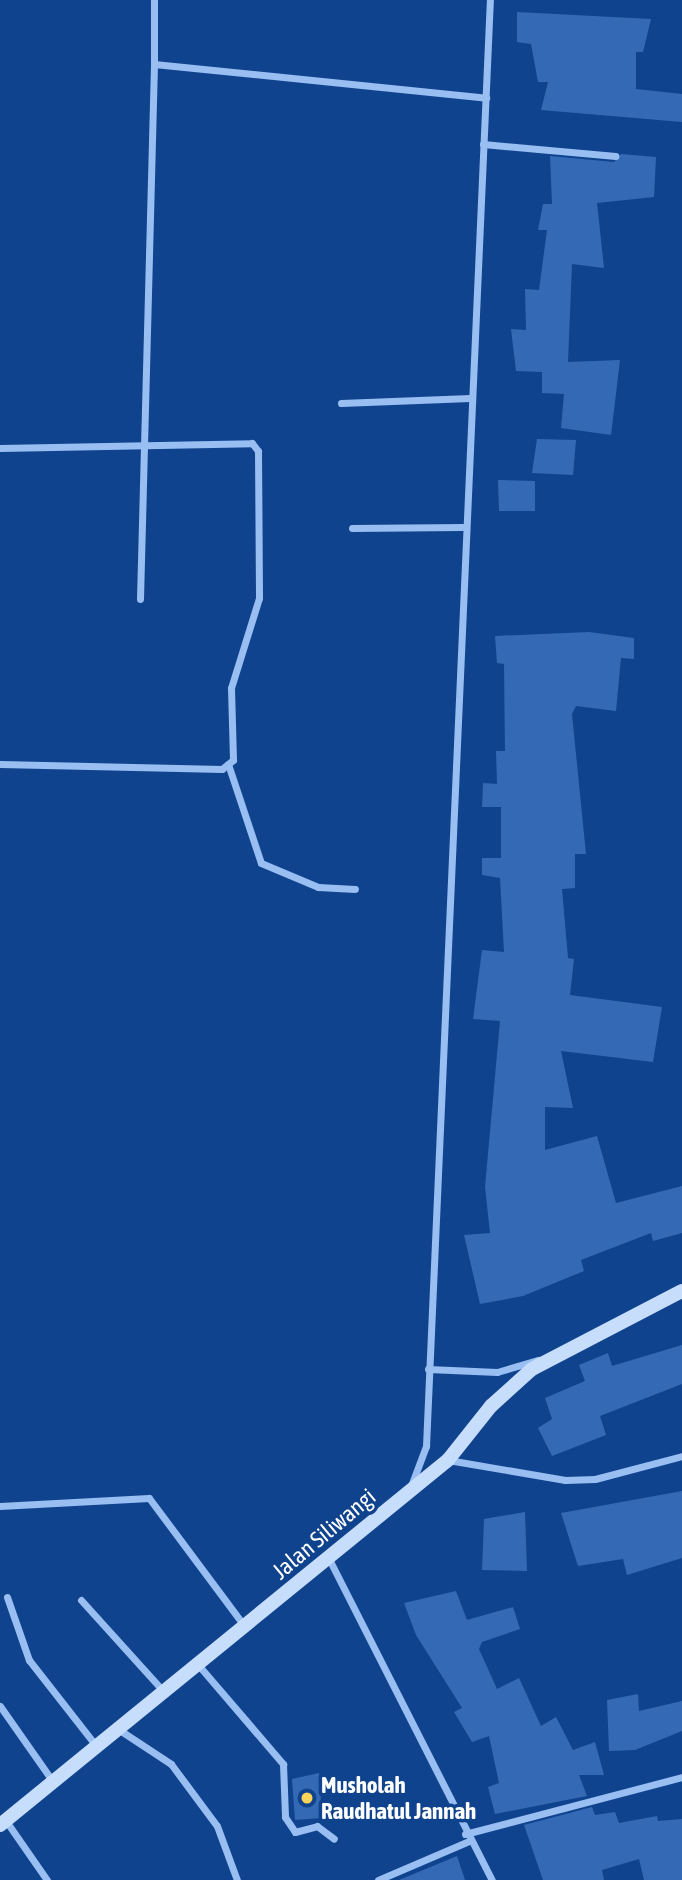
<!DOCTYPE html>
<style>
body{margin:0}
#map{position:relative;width:682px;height:1880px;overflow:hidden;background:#10438d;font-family:"Asap Condensed",sans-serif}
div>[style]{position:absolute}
.building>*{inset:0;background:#346ab5}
.minor>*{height:7px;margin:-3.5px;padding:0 3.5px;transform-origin:3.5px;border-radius:3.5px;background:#98bef2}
.secondary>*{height:14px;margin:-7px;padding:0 7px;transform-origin:7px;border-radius:7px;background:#c7ddfc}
.dots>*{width:19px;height:19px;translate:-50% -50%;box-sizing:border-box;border:4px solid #10438d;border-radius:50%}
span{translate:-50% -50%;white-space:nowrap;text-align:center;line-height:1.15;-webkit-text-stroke:7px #10438d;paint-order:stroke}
.street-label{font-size:23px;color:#fff}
.poi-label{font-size:23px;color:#fff;font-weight:700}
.left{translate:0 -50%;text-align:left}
</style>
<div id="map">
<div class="building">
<i style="clip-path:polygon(517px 12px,651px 19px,643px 52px,636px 52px,636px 89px,682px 94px,682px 122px,541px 110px,548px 82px,538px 82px,531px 44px,517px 42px)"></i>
<i style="clip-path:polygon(621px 154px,656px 157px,654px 197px,597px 203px,604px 268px,572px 264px,568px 362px,620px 360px,611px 435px,561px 428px,564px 394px,542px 393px,542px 372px,516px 371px,511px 329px,526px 330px,525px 289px,539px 290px,547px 230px,538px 230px,543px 204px,552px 204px,550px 156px,614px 162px)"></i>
<i style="clip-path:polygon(537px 439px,576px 440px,573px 475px,532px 473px)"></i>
<i style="clip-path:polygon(498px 480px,535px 481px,535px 511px,499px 511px)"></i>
<i style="clip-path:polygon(589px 632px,634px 638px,634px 659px,621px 658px,616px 711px,576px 706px,572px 714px,586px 854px,575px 854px,575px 888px,562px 889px,568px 958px,574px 959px,570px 995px,662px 1007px,653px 1062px,561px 1051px,573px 1108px,545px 1107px,545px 1150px,597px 1136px,616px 1203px,682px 1186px,682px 1233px,653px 1241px,651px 1233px,581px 1260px,584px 1271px,523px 1296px,480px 1304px,464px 1235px,490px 1233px,485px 1187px,500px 1021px,473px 1019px,482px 950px,504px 952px,500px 878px,482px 875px,482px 858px,501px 858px,501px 807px,482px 807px,483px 783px,497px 784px,496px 751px,505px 751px,504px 664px,497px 663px,495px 636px)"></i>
<i style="clip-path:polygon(682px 1345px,682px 1384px,600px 1416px,606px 1435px,552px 1456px,538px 1428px,552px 1419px,545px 1398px,585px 1381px,579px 1365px,608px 1353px,612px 1366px)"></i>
<i style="clip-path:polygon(682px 1491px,682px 1558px,627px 1575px,623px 1559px,578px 1566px,561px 1513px)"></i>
<i style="clip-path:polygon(525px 1512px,527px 1571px,482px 1570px,484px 1519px)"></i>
<i style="clip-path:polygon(456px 1591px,467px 1620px,513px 1607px,520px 1629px,482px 1642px,479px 1649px,497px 1689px,519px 1678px,541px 1726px,556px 1717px,573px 1750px,595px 1742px,604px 1775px,579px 1775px,587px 1796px,495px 1814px,488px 1787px,499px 1783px,489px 1736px,472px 1742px,454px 1712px,462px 1708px,416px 1635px,404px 1603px)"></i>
<i style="clip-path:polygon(638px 1694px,639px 1711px,682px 1701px,682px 1731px,635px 1750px,609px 1751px,607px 1700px)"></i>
<i style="clip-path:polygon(319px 1773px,322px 1818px,295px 1820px,292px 1779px)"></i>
<i style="clip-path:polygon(592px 1807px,595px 1815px,615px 1812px,619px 1823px,657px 1816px,658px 1821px,682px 1819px,682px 1880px,644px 1880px,639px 1859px,602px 1870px,604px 1880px,543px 1880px,524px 1825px)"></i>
<i style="clip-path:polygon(457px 1856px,465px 1880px,399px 1880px)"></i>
</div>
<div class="minor">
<i style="left:154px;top:0;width:64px;rotate:90deg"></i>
<i style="left:154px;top:64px;width:334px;rotate:5.8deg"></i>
<i style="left:483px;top:144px;width:133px;rotate:5.2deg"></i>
<i style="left:341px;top:403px;width:129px;rotate:-2.2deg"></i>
<i style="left:0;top:448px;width:252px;rotate:-1.1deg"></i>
<i style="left:252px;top:443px;width:10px;rotate:53deg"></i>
<i style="left:258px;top:451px;width:147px;rotate:89.6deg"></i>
<i style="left:259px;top:598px;width:94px;rotate:107.3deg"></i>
<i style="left:231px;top:688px;width:72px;rotate:88.4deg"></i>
<i style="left:233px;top:760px;width:14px;rotate:141deg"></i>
<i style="left:222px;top:769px;width:222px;rotate:-178.7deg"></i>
<i style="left:352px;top:528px;width:110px;rotate:-0.5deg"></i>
<i style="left:140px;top:599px;width:535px;rotate:-88.5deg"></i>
<i style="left:228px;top:764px;width:104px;rotate:71.6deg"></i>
<i style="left:261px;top:863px;width:62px;rotate:22.8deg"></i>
<i style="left:318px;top:887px;width:37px;rotate:3deg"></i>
<i style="left:428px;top:1369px;width:69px;rotate:2.5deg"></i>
<i style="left:497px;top:1372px;width:43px;rotate:-16.3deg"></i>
<i style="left:448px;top:1460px;width:119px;rotate:9.7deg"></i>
<i style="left:565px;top:1480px;width:30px;rotate:-2deg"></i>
<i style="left:595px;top:1479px;width:90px;rotate:-14.8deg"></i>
<i style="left:411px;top:1486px;width:43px;rotate:-69.4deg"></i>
<i style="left:426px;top:1446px;width:1447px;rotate:-87.47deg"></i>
<i style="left:0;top:1506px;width:149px;rotate:-3.1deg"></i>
<i style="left:149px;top:1498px;width:161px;rotate:53.3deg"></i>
<i style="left:329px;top:1559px;width:360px;rotate:63.1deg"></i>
<i style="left:7px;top:1597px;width:67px;rotate:70.8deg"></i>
<i style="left:29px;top:1660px;width:110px;rotate:52deg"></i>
<i style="left:81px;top:1600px;width:125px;rotate:47.9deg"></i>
<i style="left:200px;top:1667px;width:128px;rotate:49.4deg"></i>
<i style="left:283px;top:1764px;width:53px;rotate:87.8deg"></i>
<i style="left:285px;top:1817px;width:18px;rotate:56deg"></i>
<i style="left:295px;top:1832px;width:23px;rotate:-15deg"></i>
<i style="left:317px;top:1826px;width:21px;rotate:37deg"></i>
<i style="left:0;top:1706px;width:94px;rotate:55deg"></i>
<i style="left:121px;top:1731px;width:60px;rotate:33.4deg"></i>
<i style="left:171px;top:1764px;width:77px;rotate:53.4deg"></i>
<i style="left:217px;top:1826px;width:58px;rotate:69.7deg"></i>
<i style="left:6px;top:1821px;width:72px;rotate:55.2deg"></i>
<i style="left:465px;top:1834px;width:224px;rotate:-14.7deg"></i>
<i style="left:378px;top:1880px;width:99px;rotate:-23.2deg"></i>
</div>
<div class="secondary">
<i style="left:0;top:1825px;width:578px;rotate:-39.17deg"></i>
<i style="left:448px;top:1460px;width:69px;rotate:-51.5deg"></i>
<i style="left:491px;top:1406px;width:55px;rotate:-42.1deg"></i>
<i style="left:532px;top:1369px;width:169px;rotate:-27.5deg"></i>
</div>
<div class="dots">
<i style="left:307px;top:1798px;background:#ffd459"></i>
</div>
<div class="street-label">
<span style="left:324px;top:1534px;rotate:-40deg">Jalan Siliwangi</span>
</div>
<div class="poi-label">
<span class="left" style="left:321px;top:1798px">Musholah<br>Raudhatul Jannah</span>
</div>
</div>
